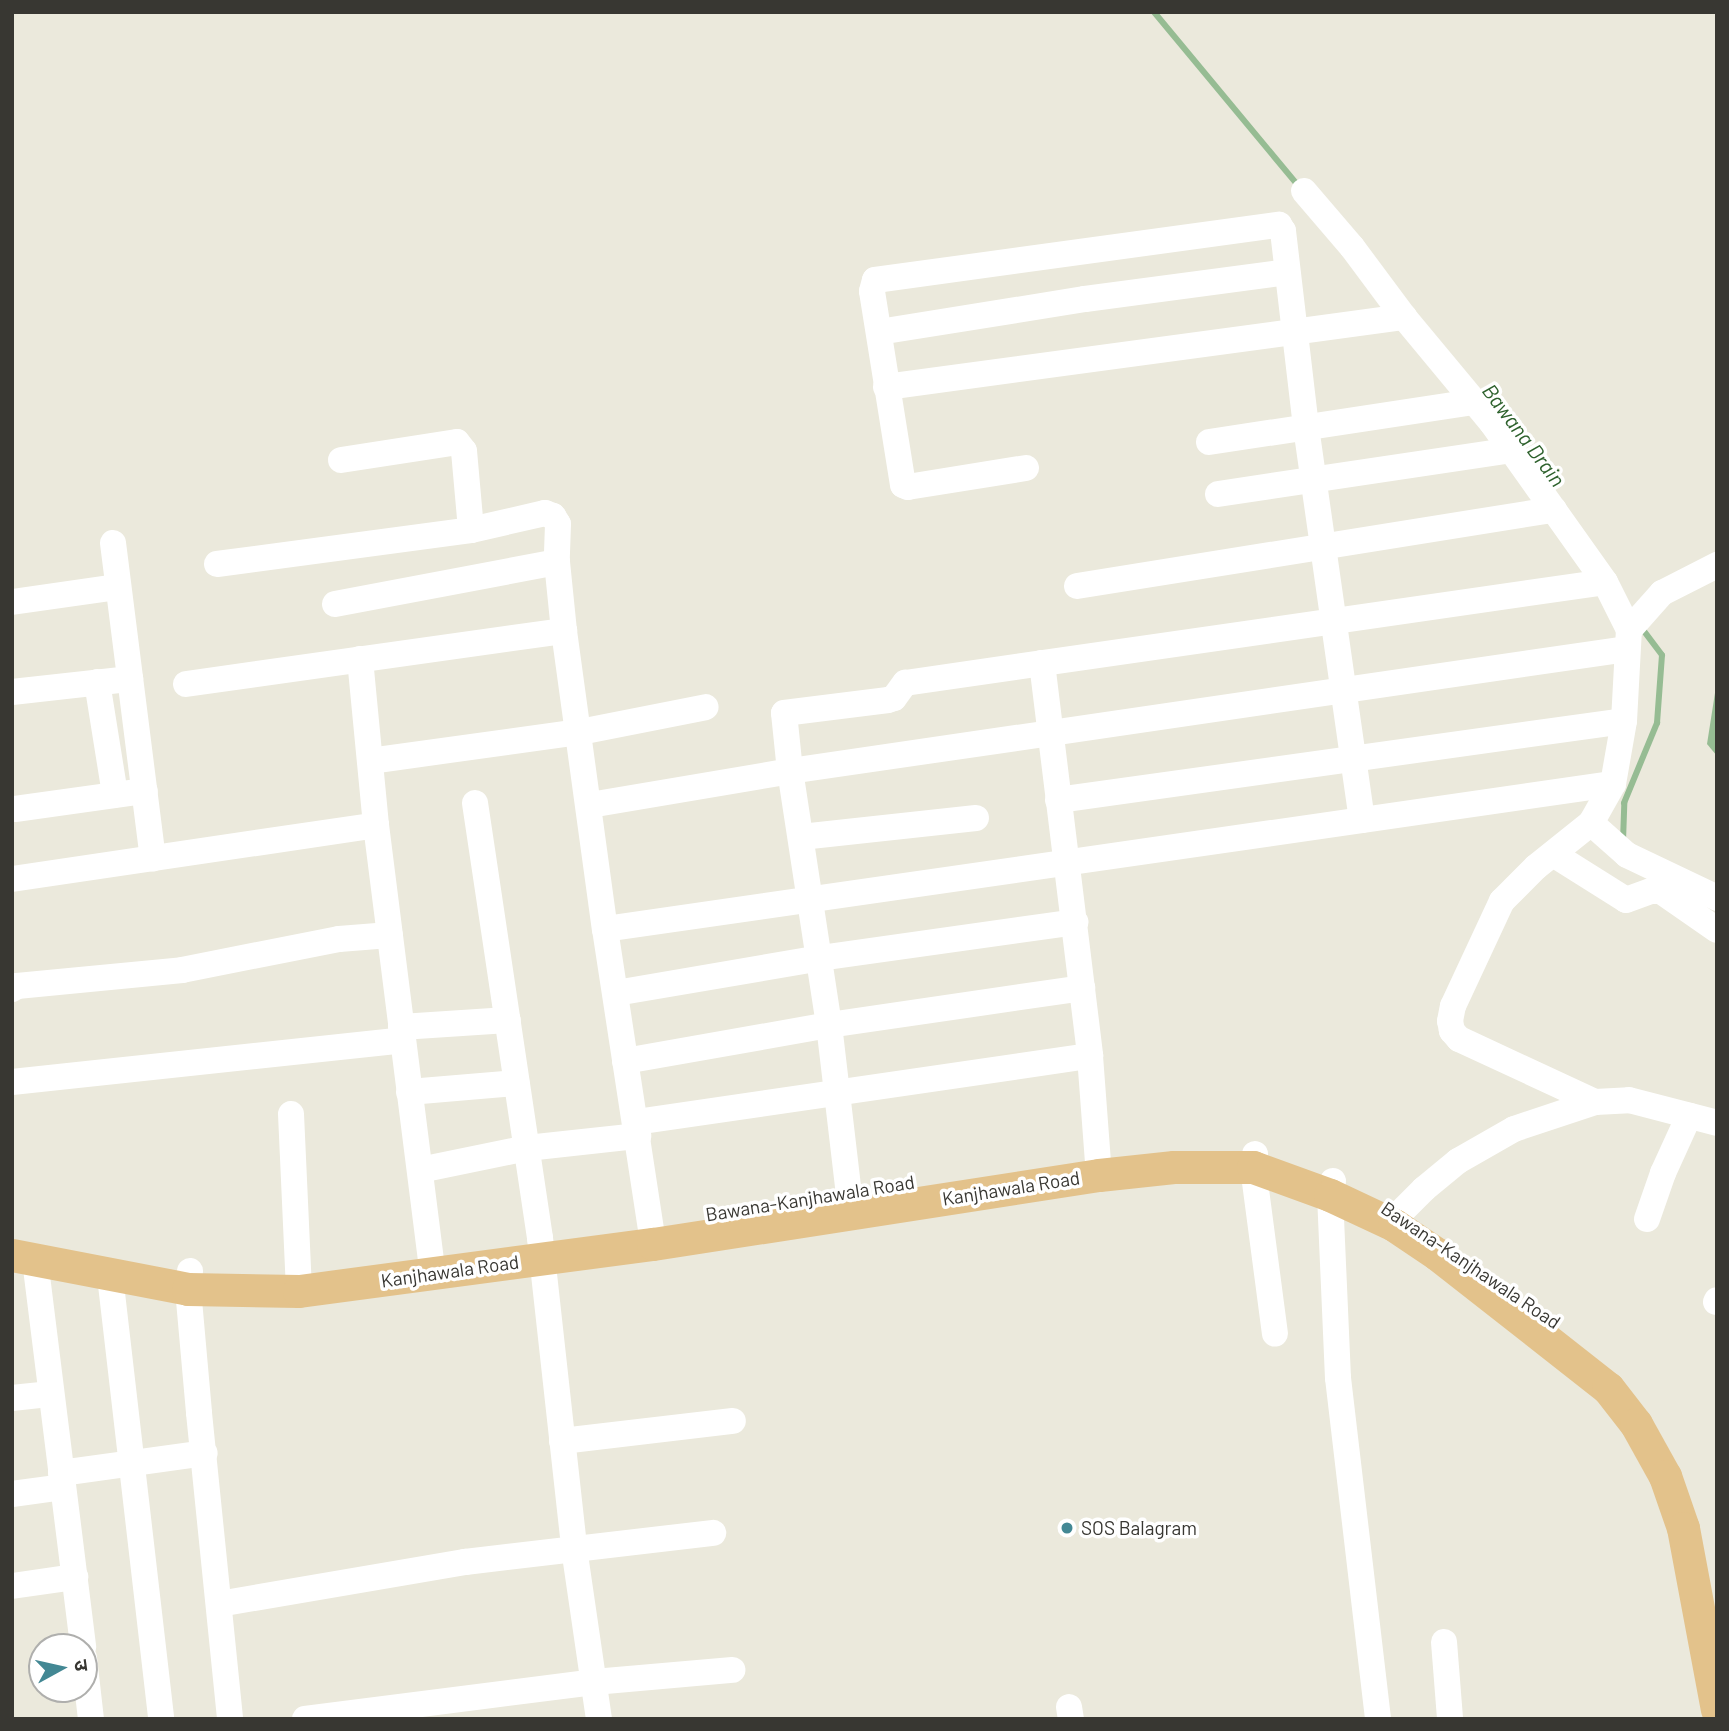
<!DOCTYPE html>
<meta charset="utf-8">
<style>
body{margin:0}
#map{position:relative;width:1729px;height:1731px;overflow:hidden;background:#ebe9dc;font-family:Barlow,"Noto Sans Devanagari",sans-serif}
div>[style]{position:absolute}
.water>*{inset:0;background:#96bc93}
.stream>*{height:6px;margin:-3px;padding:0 3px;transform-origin:3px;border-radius:3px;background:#96bc93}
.minor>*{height:26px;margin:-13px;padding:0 13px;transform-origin:13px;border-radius:13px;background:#fff}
.major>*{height:33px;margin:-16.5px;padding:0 16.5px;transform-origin:16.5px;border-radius:16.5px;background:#e3c28b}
.dots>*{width:19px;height:19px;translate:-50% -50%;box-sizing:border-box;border:4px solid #fff;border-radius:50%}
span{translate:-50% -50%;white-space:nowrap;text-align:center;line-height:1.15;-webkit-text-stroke:7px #fff;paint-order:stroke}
.street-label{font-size:19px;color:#383732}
.poi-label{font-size:19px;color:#383732}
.left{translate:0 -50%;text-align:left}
.water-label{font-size:21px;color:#2d612c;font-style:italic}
.frame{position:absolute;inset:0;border:14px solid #383732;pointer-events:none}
.north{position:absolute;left:28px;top:1633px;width:70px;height:70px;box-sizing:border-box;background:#fff;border:2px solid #afafad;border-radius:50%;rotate:82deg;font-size:19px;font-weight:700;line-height:28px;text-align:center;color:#383732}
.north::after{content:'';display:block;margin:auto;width:24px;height:32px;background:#438894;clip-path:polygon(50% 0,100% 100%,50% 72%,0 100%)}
</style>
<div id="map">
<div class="water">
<i style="clip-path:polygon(1717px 680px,1717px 756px,1707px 744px)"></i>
</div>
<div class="stream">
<i style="left:1154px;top:12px;width:229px;rotate:50.3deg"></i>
<i style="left:1623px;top:841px;width:38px;rotate:-88deg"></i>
<i style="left:1624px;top:803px;width:87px;rotate:-67.6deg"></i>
<i style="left:1657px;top:723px;width:68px;rotate:-85.8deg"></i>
<i style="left:1662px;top:655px;width:34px;rotate:-127deg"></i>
</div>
<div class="minor">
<i style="left:1304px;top:191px;width:74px;rotate:49.4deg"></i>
<i style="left:1352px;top:247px;width:87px;rotate:53.4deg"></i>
<i style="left:1404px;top:317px;width:138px;rotate:50.3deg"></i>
<i style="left:1492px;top:423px;width:195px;rotate:54.6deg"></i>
<i style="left:1605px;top:582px;width:54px;rotate:63.4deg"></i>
<i style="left:879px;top:332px;width:209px;rotate:-9.1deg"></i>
<i style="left:1085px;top:299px;width:204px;rotate:-7.6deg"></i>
<i style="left:886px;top:387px;width:523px;rotate:-7.7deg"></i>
<i style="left:1209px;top:442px;width:268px;rotate:-8.6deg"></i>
<i style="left:341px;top:460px;width:117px;rotate:-8.8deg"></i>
<i style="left:457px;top:442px;width:11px;rotate:52deg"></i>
<i style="left:464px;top:451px;width:79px;rotate:84.9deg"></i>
<i style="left:1026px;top:468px;width:120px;rotate:170.9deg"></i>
<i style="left:908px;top:487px;width:5px;rotate:-158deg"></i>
<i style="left:903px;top:485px;width:196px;rotate:-99.1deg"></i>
<i style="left:872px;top:291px;width:11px;rotate:-75deg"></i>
<i style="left:875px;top:280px;width:408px;rotate:-7.8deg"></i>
<i style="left:1279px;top:225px;width:7px;rotate:56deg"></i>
<i style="left:1283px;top:231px;width:197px;rotate:83.3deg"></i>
<i style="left:1306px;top:427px;width:397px;rotate:81.9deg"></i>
<i style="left:1218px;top:494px;width:296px;rotate:-8.5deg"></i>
<i style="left:113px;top:543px;width:318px;rotate:82.8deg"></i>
<i style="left:217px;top:564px;width:256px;rotate:-7.6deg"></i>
<i style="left:471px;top:530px;width:76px;rotate:-12.9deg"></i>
<i style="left:545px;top:513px;width:9px;rotate:21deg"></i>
<i style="left:553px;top:516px;width:9px;rotate:58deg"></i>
<i style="left:558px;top:524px;width:38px;rotate:92deg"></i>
<i style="left:557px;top:562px;width:69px;rotate:84.2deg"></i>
<i style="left:564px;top:631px;width:301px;rotate:82.2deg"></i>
<i style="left:605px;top:929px;width:319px;rotate:81.3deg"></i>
<i style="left:1077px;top:586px;width:483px;rotate:-9.1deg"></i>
<i style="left:12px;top:602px;width:107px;rotate:-8.1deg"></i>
<i style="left:335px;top:604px;width:226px;rotate:-10.7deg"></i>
<i style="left:360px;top:659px;width:167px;rotate:84.5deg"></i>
<i style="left:376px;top:825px;width:453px;rotate:82.8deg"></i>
<i style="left:1042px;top:663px;width:396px;rotate:83deg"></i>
<i style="left:1090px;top:1056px;width:119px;rotate:85.7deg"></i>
<i style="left:97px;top:682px;width:114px;rotate:80.9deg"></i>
<i style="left:186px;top:684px;width:382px;rotate:-8deg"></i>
<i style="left:12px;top:692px;width:119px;rotate:-6.3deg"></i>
<i style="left:370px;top:761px;width:212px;rotate:-7.9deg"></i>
<i style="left:580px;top:732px;width:128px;rotate:-11.2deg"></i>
<i style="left:1058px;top:800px;width:571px;rotate:-7.95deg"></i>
<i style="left:475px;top:803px;width:440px;rotate:81.5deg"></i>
<i style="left:540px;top:1238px;width:312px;rotate:83.7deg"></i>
<i style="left:574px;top:1548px;width:173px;rotate:81.7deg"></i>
<i style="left:590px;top:805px;width:203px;rotate:-9.6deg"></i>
<i style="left:790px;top:771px;width:845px;rotate:-8.3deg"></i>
<i style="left:15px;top:809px;width:131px;rotate:-7.9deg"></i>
<i style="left:1591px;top:823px;width:48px;rotate:41.6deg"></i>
<i style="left:1627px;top:855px;width:100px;rotate:25.5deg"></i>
<i style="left:801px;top:837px;width:176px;rotate:-6.2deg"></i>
<i style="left:1553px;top:854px;width:86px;rotate:32.2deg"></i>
<i style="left:1626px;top:900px;width:27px;rotate:-20deg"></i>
<i style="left:1651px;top:891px;width:10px"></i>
<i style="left:1661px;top:891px;width:68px;rotate:34.9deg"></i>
<i style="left:12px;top:879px;width:368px;rotate:-8.4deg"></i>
<i style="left:605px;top:929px;width:1018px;rotate:-8.19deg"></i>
<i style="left:12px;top:989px;width:6px;rotate:-31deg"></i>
<i style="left:17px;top:986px;width:166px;rotate:-5.5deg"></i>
<i style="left:182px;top:970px;width:160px;rotate:-11.2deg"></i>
<i style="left:339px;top:939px;width:51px;rotate:-4.5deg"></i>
<i style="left:616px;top:993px;width:207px;rotate:-9.7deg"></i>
<i style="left:820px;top:958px;width:258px;rotate:-8deg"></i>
<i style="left:401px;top:1027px;width:107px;rotate:-3.7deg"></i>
<i style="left:625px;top:1061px;width:207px;rotate:-10deg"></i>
<i style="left:829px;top:1025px;width:256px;rotate:-8.3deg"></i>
<i style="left:12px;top:1082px;width:393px;rotate:-6.1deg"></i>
<i style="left:409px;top:1092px;width:108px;rotate:-4.8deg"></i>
<i style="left:1595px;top:1102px;width:150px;rotate:-155.1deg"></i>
<i style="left:1459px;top:1039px;width:11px;rotate:-131deg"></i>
<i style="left:1452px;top:1031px;width:10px;rotate:-101deg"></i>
<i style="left:1450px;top:1021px;width:15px;rotate:-79deg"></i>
<i style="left:1453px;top:1006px;width:116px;rotate:-65deg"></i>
<i style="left:1502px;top:901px;width:48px;rotate:-45deg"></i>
<i style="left:1536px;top:867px;width:70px;rotate:-38.7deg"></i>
<i style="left:1591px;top:823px;width:45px;rotate:-60.6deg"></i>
<i style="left:1613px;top:784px;width:64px;rotate:-80.1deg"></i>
<i style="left:1624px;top:721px;width:91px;rotate:-86.9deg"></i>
<i style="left:1629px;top:630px;width:50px;rotate:-48.3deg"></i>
<i style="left:1662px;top:593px;width:62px;rotate:-27deg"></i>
<i style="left:291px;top:1114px;width:177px;rotate:87.4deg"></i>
<i style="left:636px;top:1122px;width:459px;rotate:-8.3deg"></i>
<i style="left:1255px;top:1154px;width:13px;rotate:99deg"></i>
<i style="left:1253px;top:1167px;width:168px;rotate:82.5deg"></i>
<i style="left:420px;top:1170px;width:109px;rotate:-11.6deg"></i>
<i style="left:527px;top:1148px;width:112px;rotate:-6.2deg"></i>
<i style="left:1333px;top:1181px;width:14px;rotate:102deg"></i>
<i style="left:1330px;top:1195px;width:183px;rotate:87.5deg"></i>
<i style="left:1338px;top:1378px;width:343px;rotate:83.3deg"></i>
<i style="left:851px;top:1212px;width:188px;rotate:-96.7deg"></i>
<i style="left:829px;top:1025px;width:257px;rotate:-98.7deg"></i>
<i style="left:790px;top:771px;width:58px;rotate:-95.9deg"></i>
<i style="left:784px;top:713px;width:105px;rotate:-7.1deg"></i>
<i style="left:888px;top:700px;width:6px;rotate:-18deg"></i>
<i style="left:894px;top:698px;width:19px;rotate:-54deg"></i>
<i style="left:905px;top:683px;width:707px;rotate:-8.21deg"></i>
<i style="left:1647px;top:1219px;width:49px;rotate:-70.8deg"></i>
<i style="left:1663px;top:1173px;width:63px;rotate:-65.5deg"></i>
<i style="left:1394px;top:1225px;width:13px;rotate:-63deg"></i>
<i style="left:1400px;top:1213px;width:34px;rotate:-45deg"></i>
<i style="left:1424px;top:1189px;width:44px;rotate:-39.5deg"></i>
<i style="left:1458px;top:1161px;width:64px;rotate:-29.7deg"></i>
<i style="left:1514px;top:1129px;width:85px;rotate:-18.4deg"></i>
<i style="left:1595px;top:1102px;width:34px;rotate:-3deg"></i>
<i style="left:1629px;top:1100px;width:91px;rotate:14.6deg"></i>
<i style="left:35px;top:1260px;width:390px;rotate:82.9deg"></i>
<i style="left:190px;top:1271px;width:18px;rotate:96deg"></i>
<i style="left:188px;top:1289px;width:124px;rotate:84.9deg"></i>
<i style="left:199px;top:1413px;width:308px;rotate:84.2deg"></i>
<i style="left:110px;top:1276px;width:446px;rotate:83.4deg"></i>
<i style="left:1716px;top:1302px;width:2px;rotate:-63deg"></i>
<i style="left:12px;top:1398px;width:39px;rotate:-6deg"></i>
<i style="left:562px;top:1441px;width:172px;rotate:-6.7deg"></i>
<i style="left:61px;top:1473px;width:145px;rotate:-7.9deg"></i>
<i style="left:12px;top:1494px;width:51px;rotate:-7.8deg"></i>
<i style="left:12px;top:1586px;width:64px;rotate:-8.1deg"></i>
<i style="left:219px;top:1604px;width:250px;rotate:-9.7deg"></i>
<i style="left:465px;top:1562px;width:250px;rotate:-6.7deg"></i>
<i style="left:1444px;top:1642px;width:77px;rotate:85.5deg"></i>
<i style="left:84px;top:1658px;width:61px;rotate:83.5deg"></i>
<i style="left:1069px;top:1707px;width:12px;rotate:81deg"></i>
<i style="left:305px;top:1719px;width:291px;rotate:-7.3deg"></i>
<i style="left:594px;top:1682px;width:139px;rotate:-5deg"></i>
</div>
<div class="major">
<i style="left:12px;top:1255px;width:179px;rotate:10.9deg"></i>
<i style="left:188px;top:1289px;width:111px;rotate:1deg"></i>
<i style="left:299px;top:1291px;width:357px;rotate:-7.6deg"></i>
<i style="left:653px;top:1244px;width:451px;rotate:-8.8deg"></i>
<i style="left:1099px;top:1175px;width:75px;rotate:-6.1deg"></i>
<i style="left:1174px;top:1167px;width:79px"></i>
<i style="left:1253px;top:1167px;width:82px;rotate:20deg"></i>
<i style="left:1330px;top:1195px;width:71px;rotate:25.1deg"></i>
<i style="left:1394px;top:1225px;width:52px;rotate:34deg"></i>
<i style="left:1437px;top:1254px;width:217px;rotate:38.1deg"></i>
<i style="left:1608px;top:1388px;width:46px;rotate:52.1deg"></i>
<i style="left:1636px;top:1424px;width:60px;rotate:60.9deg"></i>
<i style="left:1665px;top:1476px;width:55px;rotate:70.9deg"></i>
<i style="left:1683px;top:1528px;width:184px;rotate:79.4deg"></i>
</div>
<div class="dots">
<i style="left:1067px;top:1528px;background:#438894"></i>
</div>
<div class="street-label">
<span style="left:1011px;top:1188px;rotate:-9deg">Kanjhawala Road</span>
<span style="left:810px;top:1198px;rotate:-9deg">Bawana-Kanjhawala Road</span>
<span style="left:1471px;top:1265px;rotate:34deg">Bawana-Kanjhawala Road</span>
<span style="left:450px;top:1271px;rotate:-8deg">Kanjhawala Road</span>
</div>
<div class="poi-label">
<span class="left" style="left:1081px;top:1528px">SOS Balagram</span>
</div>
<div class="water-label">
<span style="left:1524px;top:435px;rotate:53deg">Bawana Drain</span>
</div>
<div class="frame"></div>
<div class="north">उ</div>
</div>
